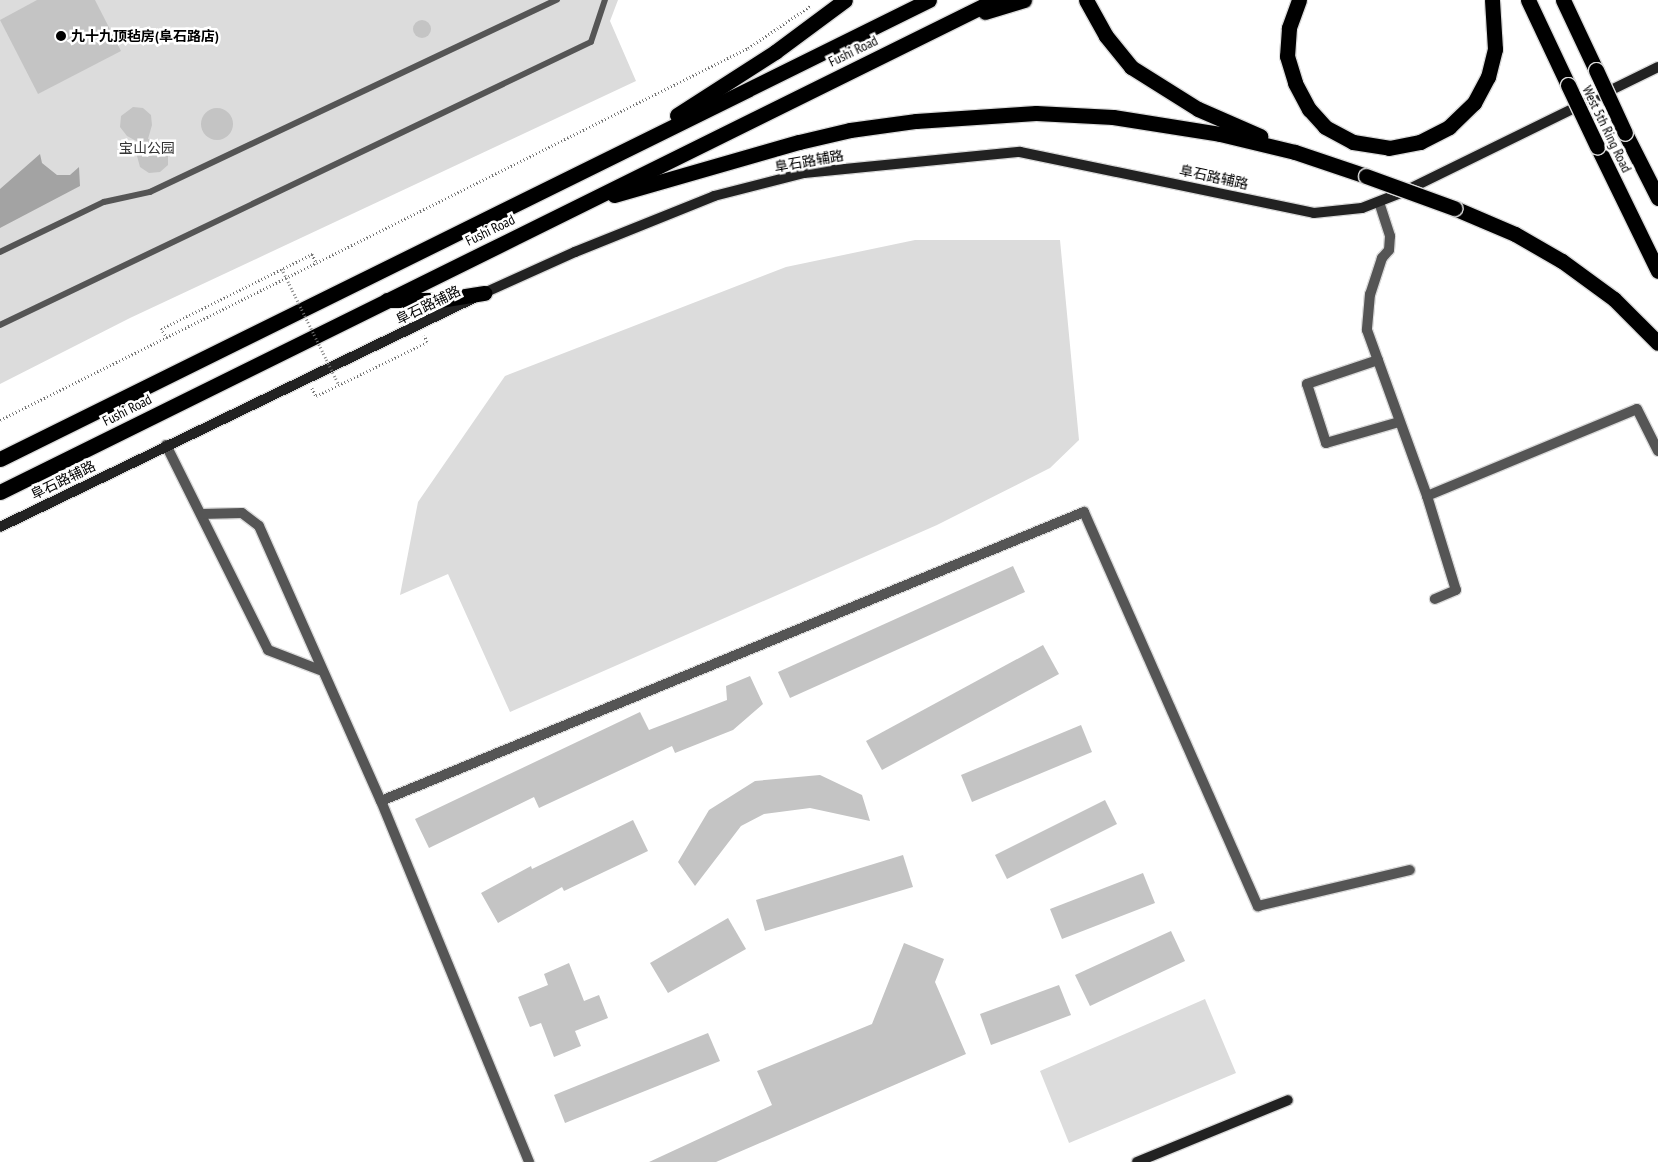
<!DOCTYPE html>
<meta charset="utf-8">
<style>
body{margin:0}
#map{position:relative;width:1658px;height:1162px;overflow:hidden;background:#fff;font-family:"PT Sans Narrow","Noto Sans SC",sans-serif}
div>[style]{position:absolute}
.green>*{inset:0;background:#dcdcdc}
.water>*{inset:0;background:#a3a3a3}
.building>*{inset:0;background:#c4c4c4}
.round{border-radius:50%}
.path>*{height:2.5px;margin-top:-1.25px;transform-origin:0;background:repeating-linear-gradient(90deg,#777 0 1px,transparent 0 3.5px)}
.roads{filter:drop-shadow(1px 0 #dbdbdb) drop-shadow(-1px 0 #dbdbdb) drop-shadow(0 1px #dbdbdb) drop-shadow(0 -1px #dbdbdb)}
.lane>*{height:5.5px;margin:-2.75px;padding:0 2.75px;transform-origin:2.75px;border-radius:2.75px;background:#555}
.street>*{height:10px;margin:-5px;padding:0 5px;transform-origin:5px;border-radius:5px;background:#555}
.secondary>*{height:10px;margin:-5px;padding:0 5px;transform-origin:5px;border-radius:5px;background:#222}
.highway>*{height:15px;margin:-7.5px;padding:0 7.5px;transform-origin:7.5px;border-radius:7.5px;background:#000}
.path-bridge>*{height:2.5px;margin-top:-1.25px;transform-origin:0;background:repeating-linear-gradient(90deg,#777 0 1px,transparent 0 3.5px)}
.bridges{filter:drop-shadow(1px 0 #dbdbdb) drop-shadow(-1px 0 #dbdbdb) drop-shadow(0 1px #dbdbdb) drop-shadow(0 -1px #dbdbdb)}
.highway-bridge>*{height:15px;margin:-7.5px;padding:0 7.5px;transform-origin:7.5px;border-radius:7.5px;background:#000}
.dots>*{width:14px;height:14px;translate:-50% -50%;box-sizing:border-box;border:2px solid #fff;border-radius:50%}
span{translate:-50% -50%;white-space:nowrap;text-align:center;line-height:1.15;-webkit-text-stroke:5px #fff;paint-order:stroke}
.poi-label{font-size:14px;color:#000;font-weight:700}
.left{translate:0 -50%;text-align:left}
.street-label{font-size:14px;color:#000}
.park-label{font-size:14px;color:#333}
</style>
<div id="map">
<div class="green">
<i style="clip-path:polygon(0 0,618px 0,610px 21px,636px 81px,130px 318px,0 384px)"></i>
<i style="clip-path:polygon(915px 240px,1060px 240px,1079px 440px,1050px 468px,937px 525px,510px 712px,448px 574px,400px 595px,418px 502px,505px 376px,786px 267px)"></i>
<i style="clip-path:polygon(1205px 999px,1236px 1073px,1069px 1143px,1040px 1071px)"></i>
</div>
<div class="water">
<i style="clip-path:polygon(40px 154px,42px 163px,57px 175px,70px 175px,79px 167px,80px 186px,0 228px,0 189px)"></i>
</div>
<div class="building">
<i style="clip-path:polygon(37px 0,95px 0,121px 51px,38px 94px,0 20px)"></i>
<i class="round" style="left:413px;top:20px;width:18px;height:18px"></i>
<i style="clip-path:polygon(133px 107px,143px 108px,151px 115px,152px 125px,148px 139px,160px 143px,168px 150px,168px 165px,160px 172px,149px 173px,140px 167px,137px 156px,140px 143px,127px 136px,120px 127px,121px 116px)"></i>
<i class="round" style="left:201px;top:108px;width:32px;height:32px"></i>
<i style="clip-path:polygon(1013px 566px,1025px 592px,790px 698px,778px 672px)"></i>
<i style="clip-path:polygon(1043px 645px,1059px 674px,882px 770px,866px 741px)"></i>
<i style="clip-path:polygon(750px 676px,763px 704px,733px 730px,675px 753px,672px 746px,539px 808px,534px 797px,429px 848px,415px 819px,640px 712px,649px 730px,727px 700px,726px 686px)"></i>
<i style="clip-path:polygon(1081px 725px,1092px 752px,972px 802px,961px 775px)"></i>
<i style="clip-path:polygon(820px 775px,862px 795px,870px 821px,810px 808px,764px 814px,741px 826px,695px 886px,678px 862px,709px 810px,755px 781px)"></i>
<i style="clip-path:polygon(1105px 800px,1117px 824px,1007px 879px,995px 855px)"></i>
<i style="clip-path:polygon(633px 820px,648px 851px,564px 891px,562px 887px,498px 923px,481px 893px,531px 866px,532px 869px)"></i>
<i style="clip-path:polygon(903px 855px,913px 887px,765px 931px,756px 900px)"></i>
<i style="clip-path:polygon(1143px 873px,1155px 903px,1062px 939px,1050px 909px)"></i>
<i style="clip-path:polygon(728px 918px,746px 949px,668px 993px,650px 963px)"></i>
<i style="clip-path:polygon(1171px 931px,1185px 961px,1090px 1006px,1075px 975px)"></i>
<i style="clip-path:polygon(904px 943px,944px 959px,935px 982px,966px 1054px,716px 1162px,649px 1162px,772px 1105px,757px 1071px,872px 1024px)"></i>
<i style="clip-path:polygon(569px 963px,584px 1001px,599px 995px,608px 1018px,575px 1031px,581px 1046px,554px 1057px,541px 1023px,530px 1027px,518px 997px,548px 985px,544px 974px)"></i>
<i style="clip-path:polygon(1059px 985px,1071px 1015px,991px 1045px,980px 1014px)"></i>
<i style="clip-path:polygon(708px 1033px,720px 1061px,565px 1123px,554px 1095px)"></i>
</div>
<div class="path">
<i style="left:167px;top:338px;width:11px;rotate:-124deg"></i>
<i style="left:161px;top:329px;width:169px;rotate:-26.4deg"></i>
<i style="left:312px;top:254px;width:11px;rotate:63deg"></i>
<i style="left:312px;top:388px;width:9px;rotate:63deg"></i>
<i style="left:316px;top:396px;width:123px;rotate:-25.9deg"></i>
<i style="left:427px;top:342px;width:7px;rotate:-117deg"></i>
<i style="left:0;top:420px;width:835px;rotate:-26.44deg"></i>
<i style="left:748px;top:48px;width:75px;rotate:-34.1deg"></i>
</div>
<div class="roads">
<div class="lane">
<i style="left:0;top:252px;width:115px;rotate:-25.7deg"></i>
<i style="left:104px;top:202px;width:47px;rotate:-12.3deg"></i>
<i style="left:150px;top:192px;width:450px;rotate:-25.3deg"></i>
<i style="left:0;top:325px;width:655px;rotate:-25.59deg"></i>
<i style="left:591px;top:42px;width:44px;rotate:-71.6deg"></i>
</div>
<div class="street">
<i style="left:1379px;top:202px;width:36px;rotate:72deg"></i>
<i style="left:1390px;top:236px;width:14px;rotate:94deg"></i>
<i style="left:1389px;top:250px;width:11px;rotate:131deg"></i>
<i style="left:1382px;top:258px;width:38px;rotate:108deg"></i>
<i style="left:1370px;top:294px;width:36px;rotate:95deg"></i>
<i style="left:1367px;top:330px;width:177px;rotate:70.1deg"></i>
<i style="left:1427px;top:496px;width:227px;rotate:-22.5deg"></i>
<i style="left:1637px;top:409px;width:47px;rotate:63.4deg"></i>
<i style="left:1378px;top:360px;width:75px;rotate:161.3deg"></i>
<i style="left:1307px;top:384px;width:62px;rotate:72.1deg"></i>
<i style="left:1326px;top:443px;width:76px;rotate:-16deg"></i>
<i style="left:166px;top:445px;width:229px;rotate:63.5deg"></i>
<i style="left:268px;top:650px;width:56px;rotate:21deg"></i>
<i style="left:1427px;top:496px;width:98px;rotate:72.9deg"></i>
<i style="left:1456px;top:590px;width:23px;rotate:157deg"></i>
<i style="left:201px;top:514px;width:41px;rotate:-1.4deg"></i>
<i style="left:242px;top:513px;width:21px;rotate:37deg"></i>
<i style="left:259px;top:526px;width:301px;rotate:66.1deg"></i>
<i style="left:381px;top:801px;width:390px;rotate:67.7deg"></i>
<i style="left:381px;top:801px;width:760px;rotate:-22.35deg"></i>
<i style="left:1084px;top:512px;width:431px;rotate:66.2deg"></i>
<i style="left:1258px;top:906px;width:156px;rotate:-13.3deg"></i>
</div>
<div class="secondary">
<i style="left:0;top:527px;width:538px;rotate:-25.8deg"></i>
<i style="left:484px;top:293px;width:100px;rotate:-24.3deg"></i>
<i style="left:575px;top:252px;width:150px;rotate:-21.9deg"></i>
<i style="left:714px;top:196px;width:93px;rotate:-14.3deg"></i>
<i style="left:804px;top:173px;width:217px;rotate:-5.6deg"></i>
<i style="left:1020px;top:152px;width:300px;rotate:11.7deg"></i>
<i style="left:1314px;top:213px;width:48px;rotate:-5.9deg"></i>
<i style="left:1362px;top:208px;width:44px;rotate:-21.3deg"></i>
<i style="left:1403px;top:192px;width:284px;rotate:-26.1deg"></i>
<i style="left:1137px;top:1162px;width:163px;rotate:-22.3deg"></i>
</div>
<div class="highway">
<i style="left:1086px;top:0;width:41px;rotate:60.9deg"></i>
<i style="left:1106px;top:36px;width:40px;rotate:51deg"></i>
<i style="left:1131px;top:67px;width:79px;rotate:32.1deg"></i>
<i style="left:1198px;top:109px;width:68px;rotate:23.5deg"></i>
<i style="left:1299px;top:0;width:30px;rotate:110deg"></i>
<i style="left:1289px;top:28px;width:28px;rotate:94deg"></i>
<i style="left:1287px;top:56px;width:28px;rotate:73deg"></i>
<i style="left:1295px;top:83px;width:30px;rotate:62deg"></i>
<i style="left:1309px;top:109px;width:24px;rotate:48deg"></i>
<i style="left:1325px;top:127px;width:32px;rotate:28deg"></i>
<i style="left:1353px;top:142px;width:36px;rotate:9deg"></i>
<i style="left:1389px;top:148px;width:32px;rotate:-11deg"></i>
<i style="left:1420px;top:142px;width:33px;rotate:-27deg"></i>
<i style="left:1449px;top:127px;width:35px;rotate:-44deg"></i>
<i style="left:1474px;top:103px;width:30px;rotate:-62deg"></i>
<i style="left:1488px;top:77px;width:29px;rotate:-76deg"></i>
<i style="left:1495px;top:49px;width:49px;rotate:-93.5deg"></i>
<i style="left:1528px;top:0;width:94px;rotate:64.8deg"></i>
<i style="left:1563px;top:0;width:77px;rotate:64.8deg"></i>
<i style="left:985px;top:12px;width:41px;rotate:-17.1deg"></i>
<i style="left:677px;top:115px;width:117px;rotate:-32.7deg"></i>
<i style="left:775px;top:52px;width:87px;rotate:-36.6deg"></i>
<i style="left:1625px;top:133px;width:73px;rotate:63.1deg"></i>
<i style="left:1597px;top:146px;width:139px;rotate:64deg"></i>
<i style="left:614px;top:195px;width:192px;rotate:-16deg"></i>
<i style="left:799px;top:142px;width:52px;rotate:-13.2deg"></i>
<i style="left:850px;top:130px;width:67px;rotate:-7.8deg"></i>
<i style="left:916px;top:121px;width:120px;rotate:-3.8deg"></i>
<i style="left:1036px;top:113px;width:77px;rotate:3deg"></i>
<i style="left:1113px;top:117px;width:108px;rotate:9deg"></i>
<i style="left:1220px;top:134px;width:77px;rotate:13.5deg"></i>
<i style="left:1295px;top:152px;width:75px;rotate:18.7deg"></i>
<i style="left:1454px;top:208px;width:66px;rotate:23.1deg"></i>
<i style="left:1515px;top:234px;width:54px;rotate:29.9deg"></i>
<i style="left:1562px;top:261px;width:64px;rotate:36.2deg"></i>
<i style="left:1614px;top:299px;width:62px;rotate:45deg"></i>
<i style="left:387px;top:300px;width:53px"></i>
<i style="left:440px;top:300px;width:45px;rotate:-9deg"></i>
<i style="left:0;top:459px;width:1036px;rotate:-26.29deg"></i>
<i style="left:0;top:492px;width:1110px;rotate:-26.31deg"></i>
</div>
</div>
<div class="path-bridge">
<i style="left:282px;top:269px;width:129px;rotate:63.8deg"></i>
</div>
<div class="bridges">
<div class="highway-bridge">
<i style="left:1596px;top:70px;width:69px;rotate:65.3deg"></i>
<i style="left:1568px;top:85px;width:68px;rotate:64.6deg"></i>
<i style="left:1366px;top:176px;width:94px;rotate:20deg"></i>
</div>
</div>
<div class="dots">
<i style="left:61px;top:36px;background:#000"></i>
</div>
<div class="poi-label">
<span class="left" style="left:71px;top:36px">九十九顶毡房(阜石路店)</span>
</div>
<div class="street-label">
<span style="left:853px;top:51px;rotate:-26deg">Fushi Road</span>
<span style="left:1607px;top:129px;rotate:64deg">West 5th Ring Road</span>
<span style="left:809px;top:161px;rotate:-10deg">阜石路辅路</span>
<span style="left:1214px;top:177px;rotate:12deg">阜石路辅路</span>
<span style="left:490px;top:230px;rotate:-26deg">Fushi Road</span>
<span style="left:428px;top:305px;rotate:-26deg">阜石路辅路</span>
<span style="left:127px;top:410px;rotate:-27deg">Fushi Road</span>
<span style="left:63px;top:480px;rotate:-26deg">阜石路辅路</span>
</div>
<div class="park-label">
<span style="left:147px;top:148px">宝山公园</span>
</div>
</div>
